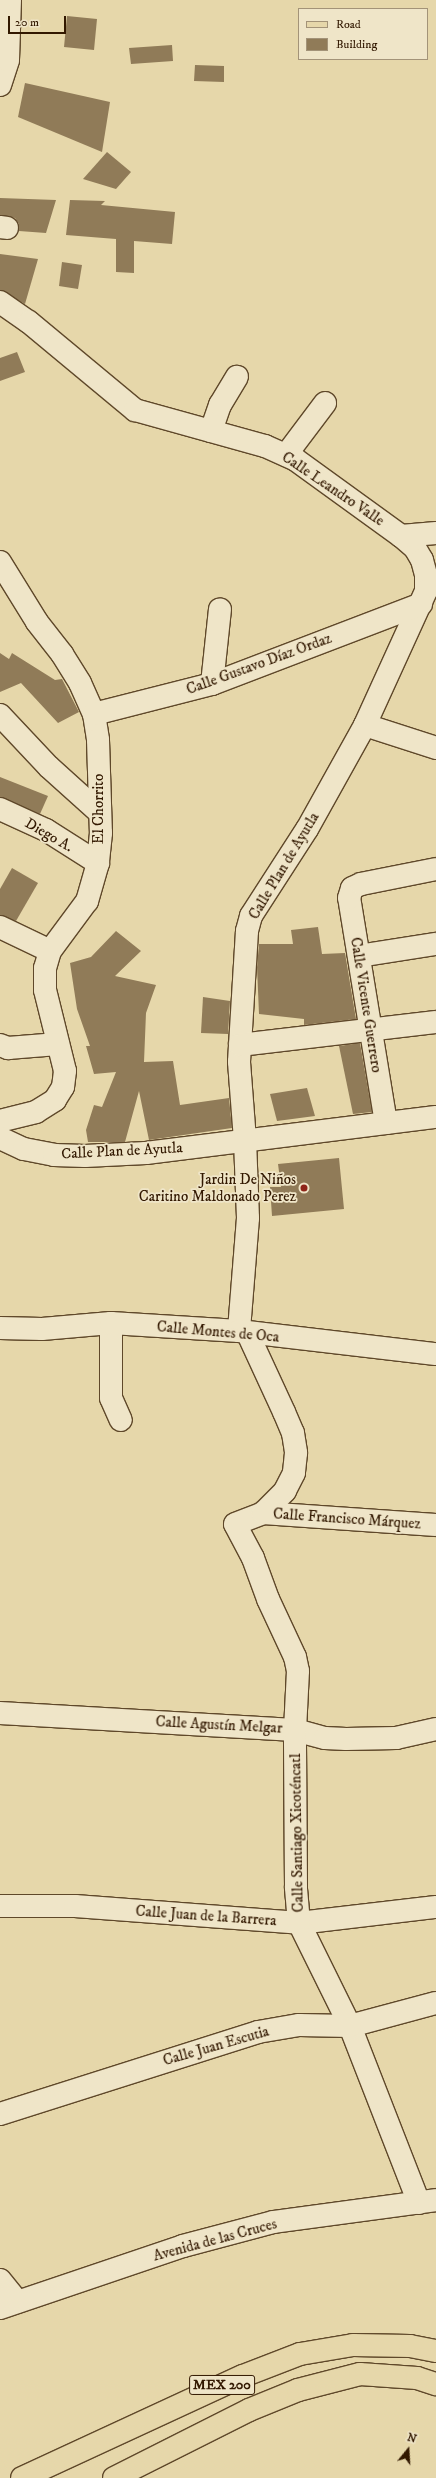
<!DOCTYPE html>
<meta charset="utf-8">
<style>
body{margin:0}
#map{position:relative;width:436px;height:2478px;overflow:hidden;background:#e6d7aa;font-family:"IM FELL DW Pica",serif}
div>[style]{position:absolute}
.building>*{inset:0;background:#907b58}
.roads{filter:drop-shadow(1px 0 #5f482a) drop-shadow(-1px 0 #5f482a) drop-shadow(0 1px #5f482a) drop-shadow(0 -1px #5f482a)}
.minor>*{height:22px;margin:-11px;padding:0 11px;transform-origin:11px;border-radius:11px;background:#efe5c8}
.major>*{height:22px;margin:-11px;padding:0 11px;transform-origin:11px;border-radius:11px;background:#e6d7aa}
.dots>*{width:11px;height:11px;translate:-50% -50%;box-sizing:border-box;border:2px solid #efe5c8;border-radius:50%}
span{translate:-50% -50%;white-space:nowrap;text-align:center;line-height:1.15;-webkit-text-stroke:3.5px #efe5c8;paint-order:stroke}
.shield-label span{padding:1px 3px;background:#efe5c8;border:1px solid;border-radius:3px;-webkit-text-stroke-width:0}
.shield-label{font-size:14px;color:#321800;font-weight:700}
.street-label{font-size:15px;color:#321800}
.poi-label{font-size:15px;color:#321800}
.right{translate:-100% -50%;text-align:right}
.legend{position:absolute;left:298px;top:8px;width:130px;height:52px;box-sizing:border-box;background:#efe5c8;border:1px solid #a39378;margin:0;padding:5px 7px;list-style:none;font-size:12px;color:#321800}
.legend li{display:flex;align-items:center;gap:8px;height:20px}
.legend b{width:20px;border:1px solid #a39378}
.north{position:absolute;left:388px;top:2430px;width:40px;height:40px;-webkit-text-stroke:3px #efe5c8;paint-order:stroke;rotate:18deg;font-size:11px;font-weight:700;line-height:16px;text-align:center;color:#321800}
.north::after{content:'';display:block;margin:auto;width:14px;height:18px;background:#321800;clip-path:polygon(50% 0,100% 100%,50% 72%,0 100%)}
.scale{position:absolute;left:8px;top:16px;width:58px;height:18px;box-sizing:border-box;border:2px solid #321800;border-top:0;padding-left:5px;font-size:12px;line-height:14px;white-space:nowrap;color:#321800;-webkit-text-stroke:3px #efe5c8;paint-order:stroke}
</style>
<div id="map">
<div class="building">
<i style="clip-path:polygon(67px 16px,97px 19px,94px 50px,64px 47px)"></i>
<i style="clip-path:polygon(172px 45px,173px 61px,131px 64px,129px 48px)"></i>
<i style="clip-path:polygon(195px 65px,224px 66px,224px 82px,194px 81px)"></i>
<i style="clip-path:polygon(25px 83px,110px 102px,102px 152px,18px 117px)"></i>
<i style="clip-path:polygon(107px 152px,131px 172px,116px 189px,83px 179px)"></i>
<i style="clip-path:polygon(0 198px,56px 200px,46px 233px,19px 231px,19px 224px,15px 218px,0 215px)"></i>
<i style="clip-path:polygon(70px 200px,105px 201px,101px 205px,175px 212px,172px 244px,134px 241px,134px 273px,116px 272px,116px 239px,66px 235px)"></i>
<i style="clip-path:polygon(0 254px,38px 259px,25px 304px,0 290px)"></i>
<i style="clip-path:polygon(62px 262px,82px 265px,78px 289px,59px 286px)"></i>
<i style="clip-path:polygon(17px 352px,25px 372px,0 381px,0 358px)"></i>
<i style="clip-path:polygon(0 653px,9px 659px,12px 653px,55px 680px,62px 679px,79px 712px,58px 723px,21px 683px,0 692px)"></i>
<i style="clip-path:polygon(0 777px,48px 796px,40px 814px,0 797px)"></i>
<i style="clip-path:polygon(12px 868px,38px 883px,16px 921px,0 915px,0 889px)"></i>
<i style="clip-path:polygon(318px 927px,322px 954px,345px 953px,356px 1019px,304px 1025px,304px 1019px,259px 1014px,257px 967px,259px 944px,293px 944px,291px 930px)"></i>
<i style="clip-path:polygon(116px 931px,141px 951px,115px 976px,156px 985px,146px 1013px,144px 1062px,173px 1061px,180px 1105px,229px 1098px,232px 1128px,149px 1140px,139px 1091px,125px 1142px,88px 1142px,86px 1130px,94px 1105px,102px 1107px,116px 1072px,94px 1074px,86px 1046px,90px 1046px,77px 1009px,70px 963px,91px 957px)"></i>
<i style="clip-path:polygon(203px 997px,230px 1001px,228px 1034px,201px 1033px)"></i>
<i style="clip-path:polygon(360px 1043px,372px 1112px,353px 1114px,339px 1046px)"></i>
<i style="clip-path:polygon(307px 1088px,315px 1116px,277px 1121px,270px 1094px)"></i>
<i style="clip-path:polygon(339px 1158px,344px 1209px,272px 1216px,270px 1187px,281px 1187px,278px 1164px)"></i>
</div>
<div class="roads">
<div class="minor">
<i style="left:0;top:85px;width:26px;rotate:-72deg"></i>
<i style="left:8px;top:60px;width:60px;rotate:-88.1deg"></i>
<i style="left:0;top:227px;width:7px;rotate:8deg"></i>
<i style="left:0;top:302px;width:35px;rotate:35deg"></i>
<i style="left:29px;top:322px;width:138px;rotate:39.7deg"></i>
<i style="left:135px;top:410px;width:135px;rotate:15.5deg"></i>
<i style="left:265px;top:446px;width:34px;rotate:24deg"></i>
<i style="left:296px;top:460px;width:130px;rotate:35.9deg"></i>
<i style="left:401px;top:536px;width:18px;rotate:41deg"></i>
<i style="left:415px;top:548px;width:14px;rotate:60deg"></i>
<i style="left:422px;top:560px;width:16px;rotate:75deg"></i>
<i style="left:426px;top:575px;width:16px;rotate:90deg"></i>
<i style="left:426px;top:591px;width:147px;rotate:114.5deg"></i>
<i style="left:365px;top:725px;width:119px;rotate:119.1deg"></i>
<i style="left:307px;top:829px;width:103px;rotate:122.8deg"></i>
<i style="left:251px;top:916px;width:16px;rotate:105deg"></i>
<i style="left:247px;top:931px;width:131px;rotate:93.5deg"></i>
<i style="left:239px;top:1062px;width:78px;rotate:85.6deg"></i>
<i style="left:245px;top:1140px;width:78px;rotate:87.8deg"></i>
<i style="left:248px;top:1218px;width:113px;rotate:94.6deg"></i>
<i style="left:211px;top:431px;width:28px;rotate:-71deg"></i>
<i style="left:220px;top:405px;width:33px;rotate:-59deg"></i>
<i style="left:286px;top:455px;width:65px;rotate:-53.1deg"></i>
<i style="left:401px;top:536px;width:35px;rotate:-5deg"></i>
<i style="left:0;top:562px;width:70px;rotate:58.3deg"></i>
<i style="left:37px;top:622px;width:41px;rotate:52deg"></i>
<i style="left:62px;top:654px;width:34px;rotate:58deg"></i>
<i style="left:80px;top:683px;width:34px;rotate:66deg"></i>
<i style="left:94px;top:714px;width:26px;rotate:81deg"></i>
<i style="left:98px;top:740px;width:93px;rotate:88.2deg"></i>
<i style="left:101px;top:833px;width:30px;rotate:96deg"></i>
<i style="left:98px;top:863px;width:40px;rotate:106deg"></i>
<i style="left:87px;top:901px;width:62px;rotate:126.5deg"></i>
<i style="left:50px;top:951px;width:18px;rotate:106deg"></i>
<i style="left:45px;top:968px;width:22px;rotate:90deg"></i>
<i style="left:45px;top:990px;width:83px;rotate:76.1deg"></i>
<i style="left:65px;top:1071px;width:16px;rotate:97deg"></i>
<i style="left:63px;top:1087px;width:15px;rotate:122deg"></i>
<i style="left:55px;top:1100px;width:22px;rotate:148deg"></i>
<i style="left:36px;top:1112px;width:37px;rotate:166deg"></i>
<i style="left:212px;top:684px;width:75px;rotate:-83.9deg"></i>
<i style="left:94px;top:714px;width:122px;rotate:-14.3deg"></i>
<i style="left:212px;top:684px;width:224px;rotate:-20.9deg"></i>
<i style="left:0;top:715px;width:71px;rotate:46.7deg"></i>
<i style="left:49px;top:767px;width:67px;rotate:42deg"></i>
<i style="left:365px;top:725px;width:75px;rotate:17.9deg"></i>
<i style="left:0;top:809px;width:51px;rotate:24.5deg"></i>
<i style="left:46px;top:830px;width:62px;rotate:32.4deg"></i>
<i style="left:0;top:927px;width:55px;rotate:25.6deg"></i>
<i style="left:359px;top:956px;width:78px;rotate:-8.9deg"></i>
<i style="left:0;top:1045px;width:9px;rotate:21deg"></i>
<i style="left:8px;top:1048px;width:50px;rotate:-4.6deg"></i>
<i style="left:240px;top:1045px;width:197px;rotate:-6.7deg"></i>
<i style="left:386px;top:1123px;width:228px;rotate:-99.3deg"></i>
<i style="left:349px;top:898px;width:10px;rotate:-73deg"></i>
<i style="left:352px;top:888px;width:10px;rotate:-24deg"></i>
<i style="left:361px;top:884px;width:76px;rotate:-11.3deg"></i>
<i style="left:0;top:1138px;width:26px;rotate:25deg"></i>
<i style="left:24px;top:1149px;width:31px;rotate:11deg"></i>
<i style="left:54px;top:1155px;width:31px;rotate:2deg"></i>
<i style="left:85px;top:1156px;width:61px;rotate:-2.8deg"></i>
<i style="left:146px;top:1153px;width:292px;rotate:-7.1deg"></i>
<i style="left:111px;top:1323px;width:75px;rotate:90deg"></i>
<i style="left:111px;top:1398px;width:24px;rotate:66deg"></i>
<i style="left:0;top:1328px;width:42px;rotate:1.4deg"></i>
<i style="left:42px;top:1329px;width:69px;rotate:-5deg"></i>
<i style="left:111px;top:1323px;width:128px;rotate:3.6deg"></i>
<i style="left:239px;top:1331px;width:198px;rotate:6.7deg"></i>
<i style="left:248px;top:1334px;width:86px;rotate:65.2deg"></i>
<i style="left:284px;top:1412px;width:23px;rotate:67deg"></i>
<i style="left:293px;top:1433px;width:20px;rotate:81deg"></i>
<i style="left:296px;top:1453px;width:20px;rotate:96deg"></i>
<i style="left:294px;top:1473px;width:20px;rotate:117deg"></i>
<i style="left:285px;top:1491px;width:31px;rotate:135deg"></i>
<i style="left:0;top:1713px;width:295px;rotate:3.3deg"></i>
<i style="left:295px;top:1730px;width:31px;rotate:15deg"></i>
<i style="left:325px;top:1738px;width:21px;rotate:3deg"></i>
<i style="left:346px;top:1739px;width:50px;rotate:-1.1deg"></i>
<i style="left:396px;top:1738px;width:41px;rotate:-12.7deg"></i>
<i style="left:0;top:1906px;width:75px"></i>
<i style="left:75px;top:1906px;width:225px;rotate:4.3deg"></i>
<i style="left:299px;top:1923px;width:138px;rotate:-6.7deg"></i>
<i style="left:0;top:2114px;width:271px;rotate:-17.6deg"></i>
<i style="left:258px;top:2032px;width:42px;rotate:-9.7deg"></i>
<i style="left:299px;top:2025px;width:51px;rotate:1.1deg"></i>
<i style="left:350px;top:2026px;width:89px;rotate:-15deg"></i>
<i style="left:419px;top:2203px;width:190px;rotate:-111.3deg"></i>
<i style="left:350px;top:2026px;width:115px;rotate:-116.3deg"></i>
<i style="left:299px;top:1923px;width:36px;rotate:-95deg"></i>
<i style="left:296px;top:1887px;width:157px;rotate:-90.4deg"></i>
<i style="left:295px;top:1730px;width:59px;rotate:-87.1deg"></i>
<i style="left:298px;top:1671px;width:14px;rotate:-102deg"></i>
<i style="left:295px;top:1657px;width:64px;rotate:-115deg"></i>
<i style="left:268px;top:1599px;width:44px;rotate:-110.1deg"></i>
<i style="left:253px;top:1558px;width:38px;rotate:-118deg"></i>
<i style="left:235px;top:1524px;width:30px;rotate:-21deg"></i>
<i style="left:263px;top:1513px;width:173px;rotate:4deg"></i>
<i style="left:0;top:2280px;width:28px;rotate:51deg"></i>
<i style="left:0;top:2308px;width:193px;rotate:-18.7deg"></i>
<i style="left:183px;top:2246px;width:94px;rotate:-14.8deg"></i>
<i style="left:274px;top:2222px;width:163px;rotate:-7.7deg"></i>
</div>
<div class="major">
<i style="left:22px;top:2478px;width:243px;rotate:-24.8deg"></i>
<i style="left:243px;top:2376px;width:61px;rotate:-21.1deg"></i>
<i style="left:300px;top:2354px;width:54px;rotate:-9.6deg"></i>
<i style="left:353px;top:2345px;width:57px;rotate:1deg"></i>
<i style="left:410px;top:2346px;width:26px;rotate:11deg"></i>
<i style="left:114px;top:2478px;width:151px;rotate:-26.7deg"></i>
<i style="left:249px;top:2410px;width:53px;rotate:-22.2deg"></i>
<i style="left:298px;top:2390px;width:64px;rotate:-14.5deg"></i>
<i style="left:360px;top:2374px;width:57px;rotate:4deg"></i>
<i style="left:417px;top:2378px;width:20px;rotate:18deg"></i>
</div>
</div>
<div class="dots">
<i style="left:304px;top:1188px;background:#8f2418"></i>
</div>
<div class="shield-label">
<span style="left:222px;top:2385px">MEX 200</span>
</div>
<div class="street-label">
<span style="left:333px;top:489px;rotate:34deg">Calle Leandro Valle</span>
<span style="left:259px;top:664px;rotate:-20deg">Calle Gustavo Díaz Ordaz</span>
<span style="left:99px;top:809px;rotate:-90deg">El Chorrito</span>
<span style="left:49px;top:835px;rotate:30deg">Diego A.</span>
<span style="left:284px;top:866px;rotate:-59deg">Calle Plan de Ayutla</span>
<span style="left:366px;top:1005px;rotate:81deg">Calle Vicente Guerrero</span>
<span style="left:122px;top:1151px;rotate:-3deg">Calle Plan de Ayutla</span>
<span style="left:218px;top:1332px;rotate:5deg">Calle Montes de Oca</span>
<span style="left:347px;top:1519px;rotate:4deg">Calle Francisco Márquez</span>
<span style="left:219px;top:1725px;rotate:3deg">Calle Agustín Melgar</span>
<span style="left:297px;top:1833px;rotate:-91deg">Calle Santiago Xicoténcatl</span>
<span style="left:206px;top:1916px;rotate:4deg">Calle Juan de la Barrera</span>
<span style="left:216px;top:2046px;rotate:-16deg">Calle Juan Escutia</span>
<span style="left:215px;top:2240px;rotate:-15deg">Avenida de las Cruces</span>
</div>
<div class="poi-label">
<span class="right" style="left:296px;top:1188px">Jardin De Niños<br>Caritino Maldonado Perez</span>
</div>
<ul class="legend">
<li><b style="height:5px;background:#e6d7aa"></b>Road</li>
<li><b style="height:11px;background:#907b58"></b>Building</li>
</ul>
<div class="north">N</div>
<div class="scale">20 m</div>
</div>
